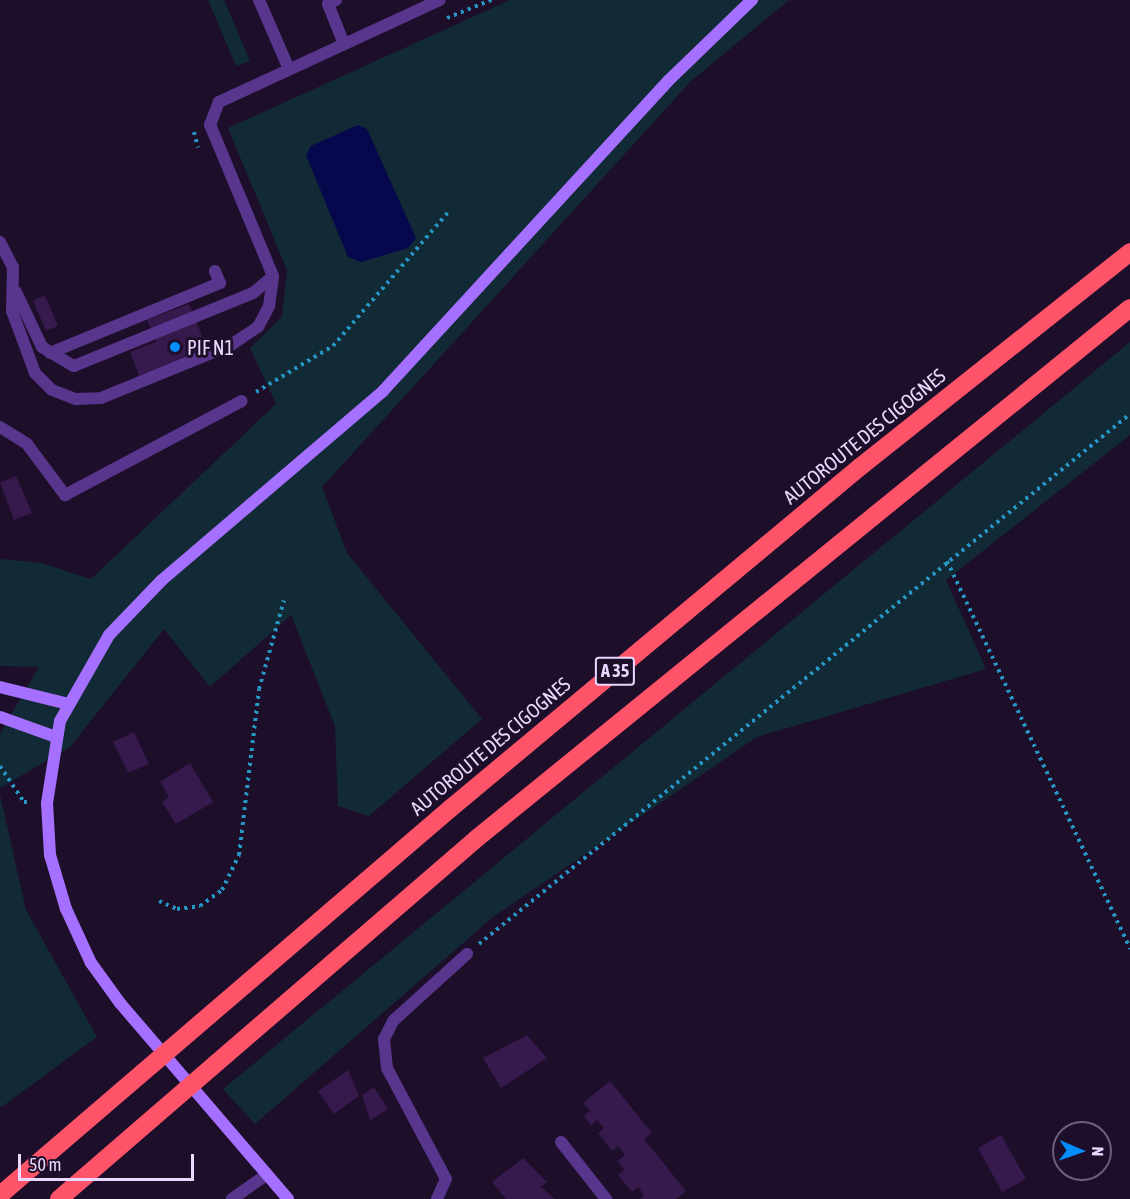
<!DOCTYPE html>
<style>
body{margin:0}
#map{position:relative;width:1130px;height:1199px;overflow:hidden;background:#1d0e2a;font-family:"Asap Condensed",sans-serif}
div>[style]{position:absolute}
.green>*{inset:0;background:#112a35}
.water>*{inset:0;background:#06074c}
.building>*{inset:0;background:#36194d}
.path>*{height:4px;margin-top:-2px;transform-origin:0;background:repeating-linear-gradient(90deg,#2696c5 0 3px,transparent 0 7.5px)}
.lane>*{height:12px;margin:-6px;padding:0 6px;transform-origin:6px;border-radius:6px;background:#58368d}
.street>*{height:12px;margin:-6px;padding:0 6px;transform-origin:6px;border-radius:6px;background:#58368d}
.secondary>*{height:12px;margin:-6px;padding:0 6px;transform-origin:6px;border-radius:6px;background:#a56fff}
.highway>*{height:18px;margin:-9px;padding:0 9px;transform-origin:9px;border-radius:9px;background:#ff5369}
.dots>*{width:16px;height:16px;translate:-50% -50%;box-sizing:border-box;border:3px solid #1d0e2a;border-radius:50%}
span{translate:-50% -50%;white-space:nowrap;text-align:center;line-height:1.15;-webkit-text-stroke:6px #1d0e2a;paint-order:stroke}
.shield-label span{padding:2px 4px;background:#1d0e2a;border:2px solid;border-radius:4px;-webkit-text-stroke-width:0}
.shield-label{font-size:18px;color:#ead8ff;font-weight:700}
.poi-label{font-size:20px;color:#ead8ff}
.left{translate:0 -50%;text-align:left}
.street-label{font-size:20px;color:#ead8ff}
.north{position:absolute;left:1052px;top:1121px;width:60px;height:60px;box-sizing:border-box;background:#1d0e2a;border:2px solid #6f5f7f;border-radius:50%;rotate:92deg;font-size:16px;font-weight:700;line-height:24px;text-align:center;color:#ead8ff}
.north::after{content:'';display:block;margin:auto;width:21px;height:27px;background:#048dff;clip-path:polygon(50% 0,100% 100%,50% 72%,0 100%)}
.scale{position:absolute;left:18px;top:1154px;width:176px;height:27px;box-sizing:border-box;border:3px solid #ead8ff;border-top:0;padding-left:8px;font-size:18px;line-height:21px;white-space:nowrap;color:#ead8ff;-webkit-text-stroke:4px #1d0e2a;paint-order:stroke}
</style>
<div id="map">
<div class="green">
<i style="clip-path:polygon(208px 0,224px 0,250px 61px,236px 66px)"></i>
<i style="clip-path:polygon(510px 0,789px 0,691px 81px,322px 487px,347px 553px,482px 719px,369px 816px,338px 806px,335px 726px,291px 615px,210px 687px,164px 629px,70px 747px,0 788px,0 734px,39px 667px,0 666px,0 559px,42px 563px,91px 579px,276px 404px,250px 348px,282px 317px,287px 270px,228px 128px)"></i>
<i style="clip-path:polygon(1130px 342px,1130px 435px,946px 580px,986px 669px,757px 737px,493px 917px,255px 1124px,223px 1089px)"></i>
<i style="clip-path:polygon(0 795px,26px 910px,97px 1037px,0 1108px)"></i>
</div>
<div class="water">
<i style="clip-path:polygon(358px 125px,367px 129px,416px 238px,408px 248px,361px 262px,348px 257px,306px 155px,311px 146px)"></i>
</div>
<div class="building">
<i style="clip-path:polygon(45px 295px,58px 326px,46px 331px,33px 301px)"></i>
<i style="clip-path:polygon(189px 304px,211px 358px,143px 386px,130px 352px,156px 342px,147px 320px)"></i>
<i style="clip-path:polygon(16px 476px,32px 513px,14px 520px,0 483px)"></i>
<i style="clip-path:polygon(134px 732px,149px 764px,128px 773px,113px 742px)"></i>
<i style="clip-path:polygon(190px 763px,213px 802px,176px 824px,162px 802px,169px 797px,160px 782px)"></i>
<i style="clip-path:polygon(527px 1035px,547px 1058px,501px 1088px,483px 1058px)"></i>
<i style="clip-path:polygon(348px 1070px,359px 1096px,334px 1114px,318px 1091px)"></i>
<i style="clip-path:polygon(610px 1081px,652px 1133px,644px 1139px,686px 1191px,676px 1199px,640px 1199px,644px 1195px,638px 1187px,632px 1192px,618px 1175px,624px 1170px,617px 1161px,625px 1155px,618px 1146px,612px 1151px,598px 1133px,604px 1128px,597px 1120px,591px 1125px,584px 1116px,590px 1111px,583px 1103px)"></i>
<i style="clip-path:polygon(374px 1087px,388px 1109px,370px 1120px,362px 1095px)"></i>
<i style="clip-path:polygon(1001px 1135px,1026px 1179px,1002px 1192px,978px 1148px)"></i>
<i style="clip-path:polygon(523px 1158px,547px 1182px,541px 1187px,555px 1199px,506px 1199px,492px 1182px)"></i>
</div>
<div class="path">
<i style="left:447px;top:18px;width:48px;rotate:-22.2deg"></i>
<i style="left:194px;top:132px;width:16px;rotate:76deg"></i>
<i style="left:256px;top:392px;width:90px;rotate:-30.9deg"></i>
<i style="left:333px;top:346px;width:179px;rotate:-49.3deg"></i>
<i style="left:947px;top:561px;width:429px;rotate:64.7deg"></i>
<i style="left:0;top:766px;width:43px;rotate:56.3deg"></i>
<i style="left:24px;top:802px;width:5px"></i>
<i style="left:159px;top:901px;width:20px;rotate:24deg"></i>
<i style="left:177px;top:909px;width:23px;rotate:-7deg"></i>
<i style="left:200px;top:906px;width:27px;rotate:-36deg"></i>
<i style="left:222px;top:890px;width:39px;rotate:-64deg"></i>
<i style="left:239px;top:855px;width:167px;rotate:-83.1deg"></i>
<i style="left:259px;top:689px;width:92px;rotate:-74.3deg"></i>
<i style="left:479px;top:944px;width:839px;rotate:-39.15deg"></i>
</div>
<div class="lane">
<i style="left:259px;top:0;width:75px;rotate:66.5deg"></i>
<i style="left:336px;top:0;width:9px;rotate:153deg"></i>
<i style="left:328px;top:4px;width:43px;rotate:68.2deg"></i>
<i style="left:0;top:242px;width:28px;rotate:63deg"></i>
<i style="left:13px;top:267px;width:44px;rotate:91.3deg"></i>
<i style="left:12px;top:311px;width:66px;rotate:69.6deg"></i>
<i style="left:35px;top:373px;width:24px;rotate:45deg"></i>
<i style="left:52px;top:390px;width:26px;rotate:21deg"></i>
<i style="left:76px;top:399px;width:25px;rotate:-2deg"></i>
<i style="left:101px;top:398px;width:140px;rotate:-22.2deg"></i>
<i style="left:231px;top:345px;width:32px;rotate:-34deg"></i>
<i style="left:258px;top:327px;width:24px;rotate:-62deg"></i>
<i style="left:269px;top:306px;width:30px;rotate:-82deg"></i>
<i style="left:273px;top:276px;width:164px;rotate:-112.6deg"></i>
<i style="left:210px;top:125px;width:25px;rotate:-69deg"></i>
<i style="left:219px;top:102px;width:243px;rotate:-24.8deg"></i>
<i style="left:16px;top:292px;width:61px;rotate:64.7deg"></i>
<i style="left:42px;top:347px;width:37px;rotate:31deg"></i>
<i style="left:74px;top:366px;width:193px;rotate:-22.2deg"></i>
<i style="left:253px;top:293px;width:26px;rotate:-40deg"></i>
<i style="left:50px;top:353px;width:184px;rotate:-22.4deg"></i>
<i style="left:220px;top:283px;width:13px;rotate:-113deg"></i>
<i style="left:0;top:427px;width:32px;rotate:32deg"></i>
<i style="left:27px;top:444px;width:64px;rotate:53.3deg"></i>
<i style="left:65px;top:495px;width:200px;rotate:-28deg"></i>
<i style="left:437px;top:1199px;width:22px;rotate:-66deg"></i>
<i style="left:446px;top:1179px;width:126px;rotate:-118deg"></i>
<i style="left:387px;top:1068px;width:29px;rotate:-96deg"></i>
<i style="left:384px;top:1039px;width:20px;rotate:-63deg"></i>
<i style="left:393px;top:1021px;width:100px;rotate:-42.2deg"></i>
</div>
<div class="street">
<i style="left:561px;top:1142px;width:73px;rotate:51.7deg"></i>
<i style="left:232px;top:1199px;width:42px;rotate:-35.2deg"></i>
</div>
<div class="secondary">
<i style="left:0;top:687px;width:70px;rotate:14deg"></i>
<i style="left:0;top:717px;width:59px;rotate:19.7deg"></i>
<i style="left:288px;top:1199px;width:258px;rotate:-130.6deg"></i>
<i style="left:120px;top:1003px;width:49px;rotate:-125.9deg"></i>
<i style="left:91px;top:963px;width:60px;rotate:-114.8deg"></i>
<i style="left:66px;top:909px;width:56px;rotate:-106.5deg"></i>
<i style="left:50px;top:855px;width:52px;rotate:-93.3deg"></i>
<i style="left:47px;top:803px;width:83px;rotate:-81deg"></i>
<i style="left:60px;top:721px;width:99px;rotate:-60.3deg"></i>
<i style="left:109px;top:635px;width:76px;rotate:-46.1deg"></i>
<i style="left:162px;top:580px;width:291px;rotate:-40.5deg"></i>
<i style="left:383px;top:391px;width:421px;rotate:-47.4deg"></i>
<i style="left:668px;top:81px;width:117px;rotate:-44deg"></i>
</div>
<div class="highway">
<i style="left:0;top:1195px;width:594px;rotate:-40.63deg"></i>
<i style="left:451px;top:808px;width:533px;rotate:-39.82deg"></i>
<i style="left:860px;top:467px;width:345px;rotate:-38.5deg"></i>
<i style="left:59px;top:1199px;width:551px;rotate:-40.8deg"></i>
<i style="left:476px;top:839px;width:842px;rotate:-39.07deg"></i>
</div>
<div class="dots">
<i style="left:175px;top:347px;background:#048dff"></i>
</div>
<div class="shield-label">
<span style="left:615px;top:671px">A 35</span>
</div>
<div class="poi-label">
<span class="left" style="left:187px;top:347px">PIF N1</span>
</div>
<div class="street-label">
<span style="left:864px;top:436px;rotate:-39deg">AUTOROUTE DES CIGOGNES</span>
<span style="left:490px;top:746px;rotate:-40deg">AUTOROUTE DES CIGOGNES</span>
</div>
<div class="north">N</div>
<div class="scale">50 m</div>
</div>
